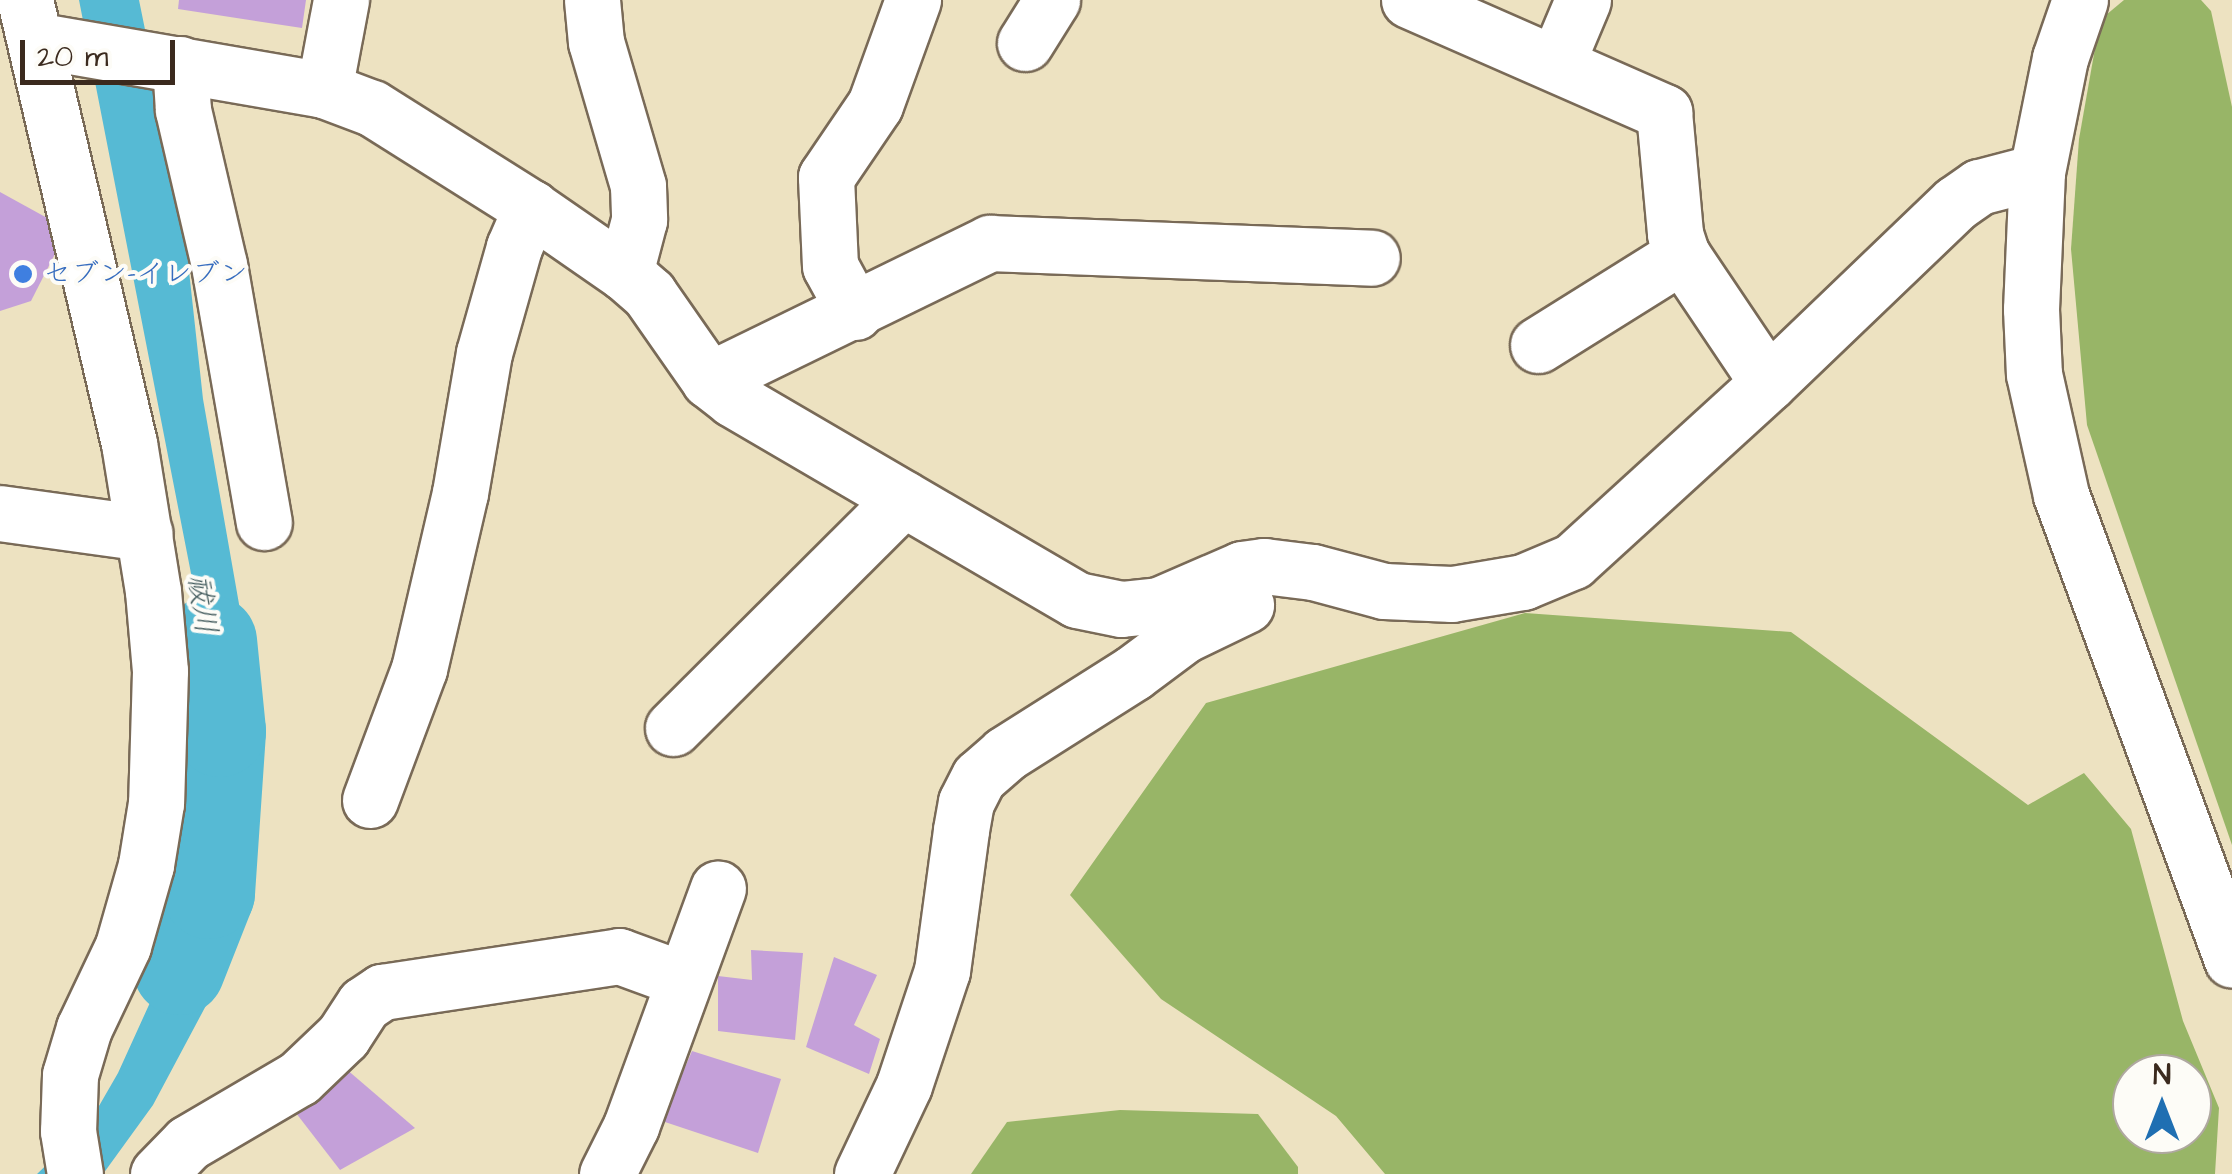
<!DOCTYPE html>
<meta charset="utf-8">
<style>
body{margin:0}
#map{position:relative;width:2232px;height:1174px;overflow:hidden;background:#ede2c1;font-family:"Architects Daughter","Klee One",sans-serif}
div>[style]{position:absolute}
.forest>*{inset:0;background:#98b567}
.water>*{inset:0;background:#56bad4}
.river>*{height:92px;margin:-46px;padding:0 46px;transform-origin:46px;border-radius:46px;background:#56bad4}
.building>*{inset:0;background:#c4a0d9}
.roads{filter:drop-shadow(2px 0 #796a57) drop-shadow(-2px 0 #796a57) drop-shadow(0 2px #796a57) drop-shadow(0 -2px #796a57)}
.minor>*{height:55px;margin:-27.5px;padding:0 27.5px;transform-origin:27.5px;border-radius:27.5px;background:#fff}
.tertiary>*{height:55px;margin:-27.5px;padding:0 27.5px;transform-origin:27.5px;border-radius:27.5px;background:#fff}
.dots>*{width:28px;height:28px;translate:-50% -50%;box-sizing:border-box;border:5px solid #fdfcf7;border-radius:50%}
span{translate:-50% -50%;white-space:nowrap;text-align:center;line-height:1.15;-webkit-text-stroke:8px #fdfcf7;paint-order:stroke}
.shop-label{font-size:28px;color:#366cbe}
.left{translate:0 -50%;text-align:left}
.water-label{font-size:30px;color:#445c5e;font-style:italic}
.north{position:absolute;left:2112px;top:1054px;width:100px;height:100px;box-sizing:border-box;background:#fdfcf7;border:2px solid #afa8a0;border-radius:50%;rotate:0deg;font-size:28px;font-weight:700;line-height:40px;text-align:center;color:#3b2a1e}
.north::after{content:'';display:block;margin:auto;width:35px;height:45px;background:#1f6fb2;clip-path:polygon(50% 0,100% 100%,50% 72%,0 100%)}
.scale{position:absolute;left:20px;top:40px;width:155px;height:45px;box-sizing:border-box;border:5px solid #3b2a1e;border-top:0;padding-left:12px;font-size:30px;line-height:35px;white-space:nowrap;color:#3b2a1e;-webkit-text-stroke:8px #fdfcf7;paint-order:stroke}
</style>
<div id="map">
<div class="forest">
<i style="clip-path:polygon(2124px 0,2201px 0,2211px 11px,2232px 107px,2232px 845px,2087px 425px,2071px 249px,2079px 139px,2100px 20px)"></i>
<i style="clip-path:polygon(evenodd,1525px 613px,1791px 632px,2028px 805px,2084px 773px,2131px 829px,2183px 1021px,2219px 1108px,2215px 1174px,1385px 1174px,1336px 1116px,1161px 999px,1070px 895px,1206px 703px,1525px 613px,2132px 1074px,2192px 1074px,2192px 1134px,2132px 1134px,2132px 1074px)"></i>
<i style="clip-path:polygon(1120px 1110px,1258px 1114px,1298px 1167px,1298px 1174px,971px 1174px,1007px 1122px)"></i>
</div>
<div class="water">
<i style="clip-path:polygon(79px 0,139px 0,183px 216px,203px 399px,262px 735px,248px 736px,252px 869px,247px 905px,210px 998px,153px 1105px,103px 1174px,37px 1174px,88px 1125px,118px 1073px,168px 963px,205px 857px,224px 826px,205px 645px)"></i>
</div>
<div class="river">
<i style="left:179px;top:969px;width:82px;rotate:-68.5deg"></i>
<i style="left:209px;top:893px;width:162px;rotate:-86.1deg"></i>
<i style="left:220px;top:731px;width:90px;rotate:-95.7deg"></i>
</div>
<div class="building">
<i style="clip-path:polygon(179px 0,306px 0,302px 28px,178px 9px)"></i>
<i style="clip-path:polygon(0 192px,49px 219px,59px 246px,31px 301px,0 311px)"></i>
<i style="clip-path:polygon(751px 950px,803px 953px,795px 1040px,718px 1031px,718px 976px,752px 980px)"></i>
<i style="clip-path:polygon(834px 957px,877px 975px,854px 1025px,880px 1039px,869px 1074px,806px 1047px)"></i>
<i style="clip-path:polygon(692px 1051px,781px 1079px,758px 1153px,662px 1121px)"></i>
<i style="clip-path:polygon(345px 1068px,415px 1128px,340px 1170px,289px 1104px)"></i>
</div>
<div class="roads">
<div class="minor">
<i style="left:25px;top:0;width:455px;rotate:76.8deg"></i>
<i style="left:129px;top:443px;width:150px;rotate:80.8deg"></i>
<i style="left:153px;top:591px;width:80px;rotate:85deg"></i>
<i style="left:160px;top:671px;width:132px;rotate:91.7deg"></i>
<i style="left:156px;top:803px;width:63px;rotate:99.2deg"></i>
<i style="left:146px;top:865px;width:84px;rotate:105.9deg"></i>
<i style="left:123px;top:946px;width:91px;rotate:115.4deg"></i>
<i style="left:84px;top:1028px;width:49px;rotate:106.6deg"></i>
<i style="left:70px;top:1075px;width:56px;rotate:92deg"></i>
<i style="left:68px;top:1131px;width:44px;rotate:80.8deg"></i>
<i style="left:592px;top:0;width:42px;rotate:84.6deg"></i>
<i style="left:596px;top:42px;width:150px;rotate:73.7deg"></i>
<i style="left:638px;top:186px;width:34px;rotate:88deg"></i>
<i style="left:639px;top:220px;width:55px;rotate:104.8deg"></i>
<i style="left:1409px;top:0;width:279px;rotate:23.7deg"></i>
<i style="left:1664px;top:112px;width:122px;rotate:84.8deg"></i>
<i style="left:1675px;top:234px;width:22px;rotate:72deg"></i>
<i style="left:1682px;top:255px;width:154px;rotate:56.1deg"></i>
<i style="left:35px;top:40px;width:293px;rotate:9.8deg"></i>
<i style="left:324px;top:90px;width:51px;rotate:20.6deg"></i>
<i style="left:372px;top:108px;width:188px;rotate:32.2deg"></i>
<i style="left:531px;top:208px;width:114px;rotate:34.7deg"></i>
<i style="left:625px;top:273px;width:32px;rotate:41deg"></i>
<i style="left:649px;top:294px;width:105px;rotate:55.1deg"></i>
<i style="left:709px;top:380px;width:31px;rotate:38deg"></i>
<i style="left:733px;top:399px;width:398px;rotate:30.3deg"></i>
<i style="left:1077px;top:600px;width:45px;rotate:11.6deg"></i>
<i style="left:1121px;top:609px;width:38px;rotate:-6deg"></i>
<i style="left:1159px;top:605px;width:90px;rotate:-23.4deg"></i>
<i style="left:1242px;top:569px;width:22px;rotate:-8deg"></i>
<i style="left:1264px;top:566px;width:49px;rotate:7deg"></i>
<i style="left:1313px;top:572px;width:73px;rotate:15deg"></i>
<i style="left:1384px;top:591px;width:68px;rotate:2.5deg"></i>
<i style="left:1452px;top:594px;width:72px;rotate:-9.6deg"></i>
<i style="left:1523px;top:582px;width:54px;rotate:-22.8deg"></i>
<i style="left:1573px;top:561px;width:264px;rotate:-42.4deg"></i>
<i style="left:1768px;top:383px;width:260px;rotate:-43.8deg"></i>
<i style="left:1956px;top:203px;width:28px;rotate:-35deg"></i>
<i style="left:1979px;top:187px;width:60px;rotate:-14.5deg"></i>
<i style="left:1025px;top:43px;width:51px;rotate:-57.9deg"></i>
<i style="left:1557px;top:62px;width:67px;rotate:-67.2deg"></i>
<i style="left:180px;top:64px;width:46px;rotate:86.3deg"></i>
<i style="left:183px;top:110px;width:159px;rotate:76.9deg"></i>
<i style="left:219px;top:265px;width:261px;rotate:80.1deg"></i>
<i style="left:324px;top:90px;width:92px;rotate:-79.3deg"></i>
<i style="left:855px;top:312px;width:52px;rotate:-118.5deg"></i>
<i style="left:830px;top:266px;width:89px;rotate:-92.6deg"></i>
<i style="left:826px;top:177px;width:87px;rotate:-55.8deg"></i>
<i style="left:875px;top:105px;width:112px;rotate:-70.1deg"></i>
<i style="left:1538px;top:345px;width:170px;rotate:-32deg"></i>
<i style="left:709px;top:380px;width:313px;rotate:-26deg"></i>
<i style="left:990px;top:243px;width:382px;rotate:2.2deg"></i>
<i style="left:0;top:513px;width:146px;rotate:7.9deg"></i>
<i style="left:673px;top:728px;width:325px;rotate:-44.9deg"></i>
<i style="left:370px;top:800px;width:140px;rotate:-69.5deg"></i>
<i style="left:419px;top:669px;width:181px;rotate:-76.9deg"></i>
<i style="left:460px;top:493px;width:142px;rotate:-80.3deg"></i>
<i style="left:484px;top:353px;width:110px;rotate:-74.2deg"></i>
<i style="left:514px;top:247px;width:43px;rotate:-66.4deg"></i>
<i style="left:158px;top:1174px;width:43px;rotate:-45.9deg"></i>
<i style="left:188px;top:1143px;width:129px;rotate:-30.4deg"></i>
<i style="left:299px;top:1078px;width:61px;rotate:-43.7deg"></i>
<i style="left:343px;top:1036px;width:38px;rotate:-57deg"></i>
<i style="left:364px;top:1004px;width:22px;rotate:-34deg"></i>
<i style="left:382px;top:992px;width:240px;rotate:-8.6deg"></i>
<i style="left:619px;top:956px;width:67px;rotate:20.1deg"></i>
<i style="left:607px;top:1174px;width:54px;rotate:-63.4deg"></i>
<i style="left:631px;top:1126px;width:253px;rotate:-69.9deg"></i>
<i style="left:862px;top:1174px;width:98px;rotate:-64.7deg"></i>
<i style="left:904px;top:1085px;width:120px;rotate:-71.6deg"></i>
<i style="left:942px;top:971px;width:142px;rotate:-82.3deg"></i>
<i style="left:961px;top:830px;width:28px;rotate:-80deg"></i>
<i style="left:966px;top:802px;width:28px;rotate:-63deg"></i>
<i style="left:979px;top:777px;width:35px;rotate:-41deg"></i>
<i style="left:1005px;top:754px;width:151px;rotate:-32.3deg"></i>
<i style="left:1133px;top:673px;width:64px;rotate:-36.7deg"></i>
<i style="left:1184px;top:635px;width:69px;rotate:-25.8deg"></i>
</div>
<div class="tertiary">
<i style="left:2080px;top:0;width:61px;rotate:109deg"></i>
<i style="left:2060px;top:58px;width:116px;rotate:101.4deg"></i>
<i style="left:2037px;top:172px;width:137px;rotate:92.5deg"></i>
<i style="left:2031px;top:309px;width:65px;rotate:87.4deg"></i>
<i style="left:2034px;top:374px;width:124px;rotate:77.4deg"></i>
<i style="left:2061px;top:495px;width:495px;rotate:69.8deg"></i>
</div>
</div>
<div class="dots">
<i style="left:23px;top:274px;background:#3f7fe0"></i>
</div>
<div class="shop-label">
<span class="left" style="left:43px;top:274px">セブン-イレブン</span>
</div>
<div class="water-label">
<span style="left:202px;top:604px;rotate:82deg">祓川</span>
</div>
<div class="north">N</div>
<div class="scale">20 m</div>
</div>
